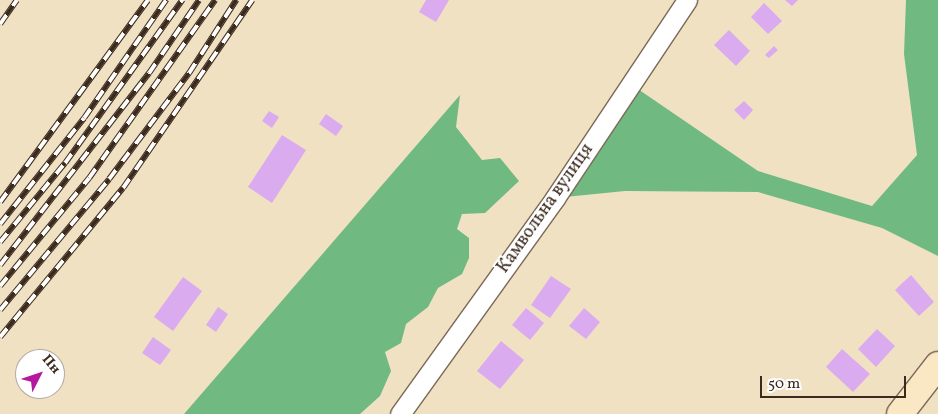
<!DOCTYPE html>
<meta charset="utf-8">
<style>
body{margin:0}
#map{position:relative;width:938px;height:414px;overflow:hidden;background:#f1e1c3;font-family:Vollkorn,serif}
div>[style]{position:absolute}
.forest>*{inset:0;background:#70ba81}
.building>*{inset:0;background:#daabee}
.roads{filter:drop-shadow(1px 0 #7b6a58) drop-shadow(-1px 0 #7b6a58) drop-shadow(0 1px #7b6a58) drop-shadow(0 -1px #7b6a58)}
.street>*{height:19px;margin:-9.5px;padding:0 9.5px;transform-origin:9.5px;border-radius:9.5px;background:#fff}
.secondary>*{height:26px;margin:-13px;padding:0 13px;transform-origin:13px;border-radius:13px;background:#fae7c3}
.rail>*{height:5.5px;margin-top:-2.75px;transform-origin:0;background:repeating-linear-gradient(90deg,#fff 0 11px,#3b2a1e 0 22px);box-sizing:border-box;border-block:1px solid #3b2a1e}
span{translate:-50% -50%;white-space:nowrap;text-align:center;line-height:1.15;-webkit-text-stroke:4px #fff;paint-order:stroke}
.street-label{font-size:18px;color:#3b2a1e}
.north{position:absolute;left:15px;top:349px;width:50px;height:50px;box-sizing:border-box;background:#fff;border:1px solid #b1aaa5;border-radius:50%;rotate:49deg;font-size:14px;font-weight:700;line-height:20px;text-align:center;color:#3b2a1e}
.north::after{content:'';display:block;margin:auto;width:18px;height:22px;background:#b5179e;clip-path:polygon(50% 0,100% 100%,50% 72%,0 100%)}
.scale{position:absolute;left:760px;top:376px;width:146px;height:22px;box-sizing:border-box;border:2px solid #3b2a1e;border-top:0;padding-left:6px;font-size:15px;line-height:18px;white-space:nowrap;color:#3b2a1e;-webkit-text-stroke:4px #fff;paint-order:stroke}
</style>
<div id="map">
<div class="forest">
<i style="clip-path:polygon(906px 0,938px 0,938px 256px,882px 228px,758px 192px,625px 191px,555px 198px,632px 85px,758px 171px,872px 206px,917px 155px,904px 54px)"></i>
<i style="clip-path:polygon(460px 95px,456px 127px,482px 160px,500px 158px,519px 181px,485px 213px,462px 214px,457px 229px,469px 238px,469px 258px,462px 274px,438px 288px,428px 307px,406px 324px,401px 343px,385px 352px,391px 371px,380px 396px,360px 414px,184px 414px)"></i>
</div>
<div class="building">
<i style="clip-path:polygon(426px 0,449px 0,436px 22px,419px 12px)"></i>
<i style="clip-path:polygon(785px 0,798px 0,792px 6px)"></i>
<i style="clip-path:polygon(764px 3px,782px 21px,768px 34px,751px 17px)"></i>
<i style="clip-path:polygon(729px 30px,750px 51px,736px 66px,714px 45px)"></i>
<i style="clip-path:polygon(774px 46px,778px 50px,769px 58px,765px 55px)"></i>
<i style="clip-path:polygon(744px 101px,753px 110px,744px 120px,734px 110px)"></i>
<i style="clip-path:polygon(269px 111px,279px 117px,272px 128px,262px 121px)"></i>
<i style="clip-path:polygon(326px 114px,343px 126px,336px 136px,319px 124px)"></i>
<i style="clip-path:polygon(282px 135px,306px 150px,272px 203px,248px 187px)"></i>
<i style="clip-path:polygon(911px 275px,934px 302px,919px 316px,895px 290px)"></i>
<i style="clip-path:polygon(551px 276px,571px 289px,550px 318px,531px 305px)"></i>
<i style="clip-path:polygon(183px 277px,202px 291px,173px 331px,154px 317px)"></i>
<i style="clip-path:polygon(218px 307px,228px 314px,216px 332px,206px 325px)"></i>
<i style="clip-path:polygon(526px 308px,544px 323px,530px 340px,512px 325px)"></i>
<i style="clip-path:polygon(584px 308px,600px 322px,586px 339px,569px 326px)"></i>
<i style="clip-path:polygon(877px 329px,895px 346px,876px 367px,858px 349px)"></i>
<i style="clip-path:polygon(153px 337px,171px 350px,160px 365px,142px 353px)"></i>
<i style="clip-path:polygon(501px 341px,524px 360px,500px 389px,477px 371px)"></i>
<i style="clip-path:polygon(842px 349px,870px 374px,853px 392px,826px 367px)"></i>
</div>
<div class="roads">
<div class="street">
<i style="left:400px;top:414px;width:266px;rotate:-54.3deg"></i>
<i style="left:555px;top:198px;width:238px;rotate:-56.3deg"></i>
</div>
<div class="secondary">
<i style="left:900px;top:414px;width:62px;rotate:-52.2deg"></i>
</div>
</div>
<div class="rail">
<i style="left:0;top:24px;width:29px;rotate:-55deg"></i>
<i style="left:0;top:202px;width:250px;rotate:-53.8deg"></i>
<i style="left:0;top:224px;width:135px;rotate:-51.6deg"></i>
<i style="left:84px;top:118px;width:144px;rotate:-55.2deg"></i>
<i style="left:0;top:242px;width:102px;rotate:-50.6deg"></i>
<i style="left:65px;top:163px;width:201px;rotate:-54.3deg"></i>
<i style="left:0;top:265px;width:243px;rotate:-52.2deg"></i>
<i style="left:149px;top:73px;width:88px;rotate:-55.6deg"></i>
<i style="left:0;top:286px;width:140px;rotate:-50.5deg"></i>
<i style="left:89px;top:178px;width:218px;rotate:-54.7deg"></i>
<i style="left:0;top:310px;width:170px;rotate:-50.2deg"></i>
<i style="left:109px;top:179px;width:133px;rotate:-53deg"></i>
<i style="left:189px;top:73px;width:87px;rotate:-57.2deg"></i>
<i style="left:0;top:337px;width:193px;rotate:-50.5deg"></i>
<i style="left:123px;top:188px;width:228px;rotate:-55.5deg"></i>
</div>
<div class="street-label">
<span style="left:546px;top:209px;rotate:-55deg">Камвольна вулиця</span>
</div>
<div class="north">Пн</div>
<div class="scale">50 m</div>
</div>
